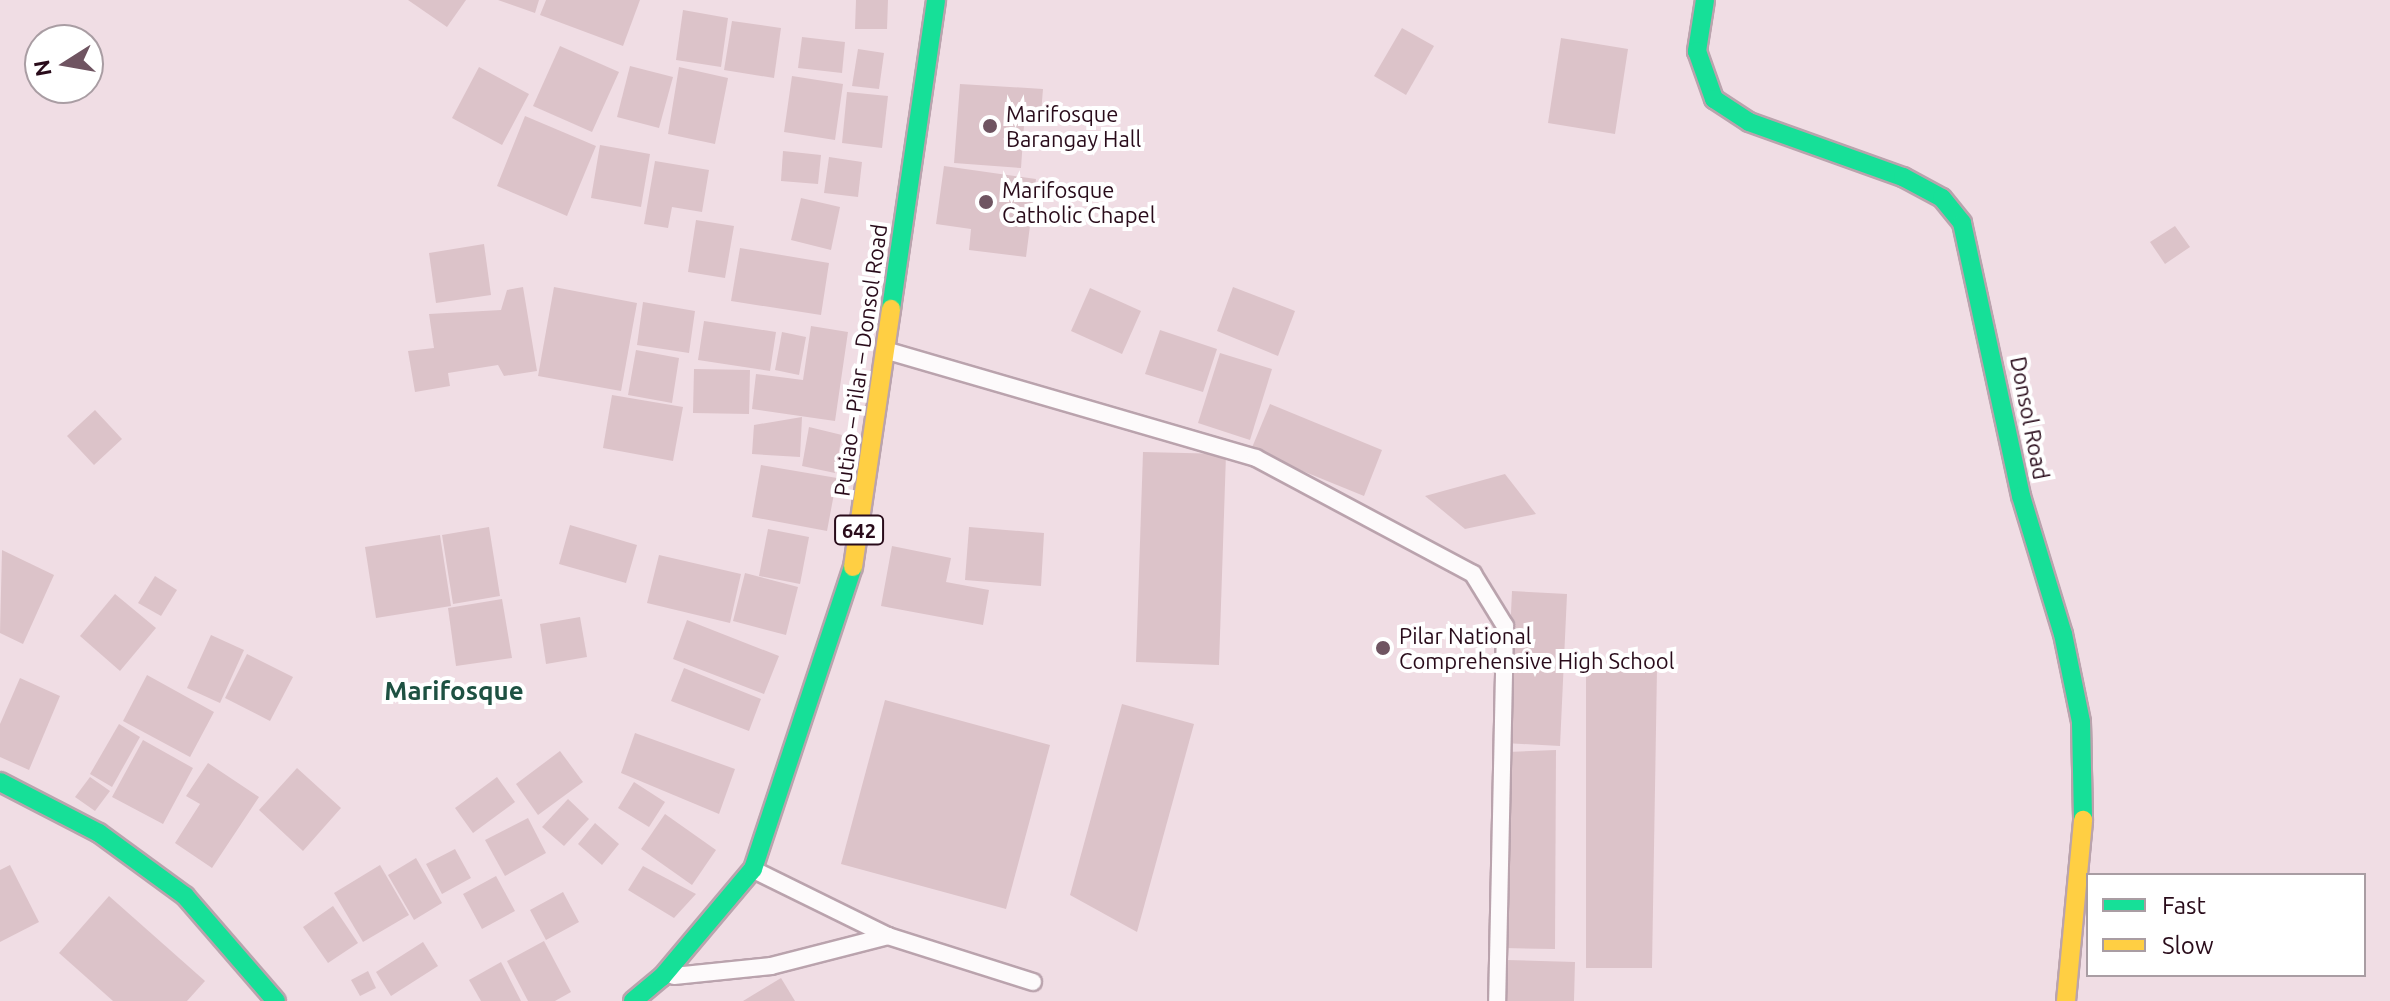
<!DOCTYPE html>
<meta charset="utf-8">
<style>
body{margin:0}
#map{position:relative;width:2390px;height:1001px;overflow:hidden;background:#f0dde4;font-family:Ubuntu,sans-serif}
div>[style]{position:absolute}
.building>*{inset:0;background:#dcc3c9}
.roads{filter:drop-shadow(2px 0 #baa3ad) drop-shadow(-2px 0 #baa3ad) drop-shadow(0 2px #baa3ad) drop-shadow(0 -2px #baa3ad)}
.lane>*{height:16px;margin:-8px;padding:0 8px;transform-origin:8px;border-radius:8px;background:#fdfafb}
.fast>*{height:18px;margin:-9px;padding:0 9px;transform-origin:9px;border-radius:9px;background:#16e098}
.slow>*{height:18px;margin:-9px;padding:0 9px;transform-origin:9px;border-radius:9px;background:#ffcf43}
.dots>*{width:22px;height:22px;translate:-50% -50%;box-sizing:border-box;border:4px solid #fff;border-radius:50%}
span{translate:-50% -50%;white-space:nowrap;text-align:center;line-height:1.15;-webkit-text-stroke:8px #fff;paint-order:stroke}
.shield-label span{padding:2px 6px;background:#fff;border:2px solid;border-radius:6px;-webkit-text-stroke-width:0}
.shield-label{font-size:20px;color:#290b1a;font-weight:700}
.poi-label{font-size:22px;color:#290b1a}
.left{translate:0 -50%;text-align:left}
.street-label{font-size:22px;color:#290b1a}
.quarter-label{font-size:26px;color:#1e5142;font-weight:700}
.legend{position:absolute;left:2086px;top:873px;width:280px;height:104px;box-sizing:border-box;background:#fff;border:2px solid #a99da3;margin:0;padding:10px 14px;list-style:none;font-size:24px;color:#290b1a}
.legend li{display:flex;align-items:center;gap:16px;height:40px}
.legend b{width:40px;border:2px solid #a99da3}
.north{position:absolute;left:24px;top:24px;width:80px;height:80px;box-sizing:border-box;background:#fff;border:2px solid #a99da3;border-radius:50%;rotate:259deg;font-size:22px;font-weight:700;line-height:32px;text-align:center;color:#290b1a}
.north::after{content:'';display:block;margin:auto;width:28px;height:36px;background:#6f5461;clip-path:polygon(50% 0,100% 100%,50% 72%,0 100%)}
</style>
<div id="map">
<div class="building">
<i style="clip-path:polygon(408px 0,466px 0,447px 27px)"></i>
<i style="clip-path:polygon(498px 0,539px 0,535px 13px)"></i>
<i style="clip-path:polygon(546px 0,640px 0,623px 46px,540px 15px)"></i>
<i style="clip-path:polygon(856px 0,888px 0,887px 29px,855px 29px)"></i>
<i style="clip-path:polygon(683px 10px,728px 18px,721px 67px,676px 60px)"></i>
<i style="clip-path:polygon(732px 21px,781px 28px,774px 78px,724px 70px)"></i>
<i style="clip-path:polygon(1402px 28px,1434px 46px,1406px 95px,1374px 76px)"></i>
<i style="clip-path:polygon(802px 37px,845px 42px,842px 73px,798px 68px)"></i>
<i style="clip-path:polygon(1561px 38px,1628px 49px,1615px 134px,1548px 123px)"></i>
<i style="clip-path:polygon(560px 46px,619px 72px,592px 132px,533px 106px)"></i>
<i style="clip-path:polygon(858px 49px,884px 53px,879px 89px,852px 86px)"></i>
<i style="clip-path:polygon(630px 66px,673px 77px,659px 128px,617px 117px)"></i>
<i style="clip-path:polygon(479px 67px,529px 94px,502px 145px,452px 118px)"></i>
<i style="clip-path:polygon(679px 67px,728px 78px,715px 144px,668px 134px)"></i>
<i style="clip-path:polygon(792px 76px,843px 84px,835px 140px,784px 132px)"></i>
<i style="clip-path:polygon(960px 84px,1043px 89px,1040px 126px,1024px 125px,1021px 168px,954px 163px)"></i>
<i style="clip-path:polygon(847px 92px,888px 96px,882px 148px,842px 143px)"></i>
<i style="clip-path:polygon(525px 116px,596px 146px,567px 216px,497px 186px)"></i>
<i style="clip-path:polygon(600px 145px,650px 154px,641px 207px,591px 198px)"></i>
<i style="clip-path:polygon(783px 151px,821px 155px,818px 184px,781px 181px)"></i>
<i style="clip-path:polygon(829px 157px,862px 162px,858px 197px,824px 193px)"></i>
<i style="clip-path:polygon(655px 161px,709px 170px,702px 212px,672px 207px,668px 228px,644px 224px)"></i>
<i style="clip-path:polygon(944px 166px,1036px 179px,1026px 257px,969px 250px,971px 229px,936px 224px)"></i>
<i style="clip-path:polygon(801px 198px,840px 207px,831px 250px,791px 240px)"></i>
<i style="clip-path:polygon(696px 220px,734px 226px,725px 278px,688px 272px)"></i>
<i style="clip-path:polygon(2175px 226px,2190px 247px,2165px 264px,2150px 242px)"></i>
<i style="clip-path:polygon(484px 244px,491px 295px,436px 303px,429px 253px)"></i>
<i style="clip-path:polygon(740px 248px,829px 263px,821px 315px,731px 301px)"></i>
<i style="clip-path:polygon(523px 287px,537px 371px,504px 376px,498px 365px,448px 373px,450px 386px,415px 392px,408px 351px,434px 348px,429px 314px,501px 310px,507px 290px)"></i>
<i style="clip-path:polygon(554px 287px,637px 303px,621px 391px,538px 376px)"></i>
<i style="clip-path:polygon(1233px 287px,1295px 311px,1278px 356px,1217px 331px)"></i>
<i style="clip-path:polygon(1090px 288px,1141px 311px,1122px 354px,1071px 331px)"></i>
<i style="clip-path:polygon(643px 302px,695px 311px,689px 353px,637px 345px)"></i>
<i style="clip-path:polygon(704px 321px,776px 332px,770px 371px,698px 360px)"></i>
<i style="clip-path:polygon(811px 326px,848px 332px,835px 421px,752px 409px,756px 374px,803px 380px)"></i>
<i style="clip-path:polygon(1160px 330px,1217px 349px,1203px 392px,1145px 374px)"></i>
<i style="clip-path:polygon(782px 332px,806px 337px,799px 375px,775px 370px)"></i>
<i style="clip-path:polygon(636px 350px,679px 358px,672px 403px,628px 395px)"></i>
<i style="clip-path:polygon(1220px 353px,1272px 369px,1250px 440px,1198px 423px)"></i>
<i style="clip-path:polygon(694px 369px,750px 370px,749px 414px,693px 413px)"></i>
<i style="clip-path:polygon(612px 395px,683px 407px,673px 461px,603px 448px)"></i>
<i style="clip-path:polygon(1270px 404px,1382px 450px,1364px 496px,1251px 450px)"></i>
<i style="clip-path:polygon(95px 410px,122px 439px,94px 465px,67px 436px)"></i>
<i style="clip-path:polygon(802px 417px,800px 457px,752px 454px,754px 425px)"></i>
<i style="clip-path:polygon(809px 427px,842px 435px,835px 473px,802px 466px)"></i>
<i style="clip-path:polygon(1143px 452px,1226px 454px,1219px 665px,1136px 662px)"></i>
<i style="clip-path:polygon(761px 465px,837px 478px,827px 531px,752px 517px)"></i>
<i style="clip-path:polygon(1505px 474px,1536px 514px,1465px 529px,1425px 496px)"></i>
<i style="clip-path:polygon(570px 525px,637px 545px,626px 583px,559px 564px)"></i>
<i style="clip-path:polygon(489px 527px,500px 596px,453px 604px,442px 535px)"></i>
<i style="clip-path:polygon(969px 527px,1044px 533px,1041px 586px,965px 580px)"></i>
<i style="clip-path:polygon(768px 529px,809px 537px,800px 584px,759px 576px)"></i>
<i style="clip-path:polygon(440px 535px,451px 606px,376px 618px,365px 547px)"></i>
<i style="clip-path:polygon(892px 546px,951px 558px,946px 582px,989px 590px,983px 625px,881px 606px)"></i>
<i style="clip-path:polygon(2px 550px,54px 575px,23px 644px,0 633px)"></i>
<i style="clip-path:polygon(659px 555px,741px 574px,730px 623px,647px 603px)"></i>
<i style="clip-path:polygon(745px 573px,798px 587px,786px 635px,733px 621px)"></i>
<i style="clip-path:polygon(155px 576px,177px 590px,161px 616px,138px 603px)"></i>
<i style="clip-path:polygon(1512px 591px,1567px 594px,1560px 746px,1505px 743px)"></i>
<i style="clip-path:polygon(115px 594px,156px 628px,120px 671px,80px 636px)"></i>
<i style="clip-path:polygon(502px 599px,512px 658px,456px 666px,448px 608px)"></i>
<i style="clip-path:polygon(580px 617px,587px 657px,546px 664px,540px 624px)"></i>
<i style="clip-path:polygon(687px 620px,779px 656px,764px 694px,673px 659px)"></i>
<i style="clip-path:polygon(211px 635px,244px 650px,220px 703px,187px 688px)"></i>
<i style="clip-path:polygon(247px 654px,293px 677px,270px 721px,225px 698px)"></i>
<i style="clip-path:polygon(684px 668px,761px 699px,749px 731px,671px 701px)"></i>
<i style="clip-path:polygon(1586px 668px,1657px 669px,1652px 968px,1586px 968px)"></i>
<i style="clip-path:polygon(147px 675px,214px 712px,190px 757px,123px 721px)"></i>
<i style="clip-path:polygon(20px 678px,60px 696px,29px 770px,0 757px,0 724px)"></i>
<i style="clip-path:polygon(885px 700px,1050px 745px,1006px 909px,841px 864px)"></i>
<i style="clip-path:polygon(1122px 704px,1194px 724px,1137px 932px,1070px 895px)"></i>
<i style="clip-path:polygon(119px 724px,140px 737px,112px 787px,90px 774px)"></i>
<i style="clip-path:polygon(635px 733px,735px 769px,719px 814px,621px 773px)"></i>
<i style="clip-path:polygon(143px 740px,193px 768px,163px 824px,112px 797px)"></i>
<i style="clip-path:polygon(1556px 750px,1555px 949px,1504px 948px,1508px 752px)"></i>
<i style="clip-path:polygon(560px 751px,583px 782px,538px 815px,516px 784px)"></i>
<i style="clip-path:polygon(208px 763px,259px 797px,212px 868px,175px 843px,200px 804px,186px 796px)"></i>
<i style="clip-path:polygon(297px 768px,341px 808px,303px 851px,259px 810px)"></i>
<i style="clip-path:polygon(90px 777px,110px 791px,95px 811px,75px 797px)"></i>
<i style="clip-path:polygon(497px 777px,515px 802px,473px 833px,455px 808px)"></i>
<i style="clip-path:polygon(634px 782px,665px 802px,649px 827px,618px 808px)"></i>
<i style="clip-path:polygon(568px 799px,589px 819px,564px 846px,542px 827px)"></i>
<i style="clip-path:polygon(665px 814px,716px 850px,692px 885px,641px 849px)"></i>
<i style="clip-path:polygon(528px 818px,546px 853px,505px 876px,485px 840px)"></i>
<i style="clip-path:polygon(595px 823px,619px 844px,602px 865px,578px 844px)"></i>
<i style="clip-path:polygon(455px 849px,471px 878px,442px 894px,426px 864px)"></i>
<i style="clip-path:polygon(416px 858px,442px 903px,414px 920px,388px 875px)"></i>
<i style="clip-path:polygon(10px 865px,39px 922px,0 942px,0 870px)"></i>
<i style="clip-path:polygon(380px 865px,409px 915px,363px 942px,334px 893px)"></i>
<i style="clip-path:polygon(643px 866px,696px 894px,674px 918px,628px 890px)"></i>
<i style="clip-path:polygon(496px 876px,515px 911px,482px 929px,463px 894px)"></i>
<i style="clip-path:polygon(563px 892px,579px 922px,546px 940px,530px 910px)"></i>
<i style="clip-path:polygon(109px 896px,205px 981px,187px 1001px,113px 1001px,59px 953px)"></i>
<i style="clip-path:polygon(333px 906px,358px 943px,328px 963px,303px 927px)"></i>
<i style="clip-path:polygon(544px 941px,571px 992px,555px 1001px,528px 1001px,507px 961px)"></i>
<i style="clip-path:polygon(423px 942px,438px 966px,391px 996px,376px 972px)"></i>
<i style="clip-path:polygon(1506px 960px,1575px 962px,1574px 1001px,1505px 1001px)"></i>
<i style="clip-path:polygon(501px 962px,521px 1001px,481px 1001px,469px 980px)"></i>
<i style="clip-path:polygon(368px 971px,376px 988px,360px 996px,351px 980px)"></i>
<i style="clip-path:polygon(781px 978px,795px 1001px,743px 1001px)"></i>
</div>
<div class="roads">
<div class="lane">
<i style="left:888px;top:351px;width:383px;rotate:16.2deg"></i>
<i style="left:1256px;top:458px;width:246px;rotate:28.1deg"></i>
<i style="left:1473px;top:574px;width:61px;rotate:58.4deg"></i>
<i style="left:1505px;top:626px;width:375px;rotate:91.2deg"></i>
<i style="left:754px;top:870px;width:149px;rotate:26.2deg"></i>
<i style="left:888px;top:936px;width:152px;rotate:17.6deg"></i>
<i style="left:674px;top:976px;width:98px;rotate:-5.9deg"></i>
<i style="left:771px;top:966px;width:121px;rotate:-14.4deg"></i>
</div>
<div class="fast">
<i style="left:1705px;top:0;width:52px;rotate:98.9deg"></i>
<i style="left:1697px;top:51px;width:51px;rotate:70.5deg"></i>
<i style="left:1714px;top:99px;width:42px;rotate:33.3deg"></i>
<i style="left:1749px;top:122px;width:164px;rotate:19.7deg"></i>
<i style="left:1903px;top:177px;width:44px;rotate:28.3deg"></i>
<i style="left:1942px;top:198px;width:32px;rotate:51deg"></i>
<i style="left:1962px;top:223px;width:279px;rotate:77.8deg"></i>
<i style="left:2021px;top:496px;width:144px;rotate:73.1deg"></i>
<i style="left:2063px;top:634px;width:90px;rotate:78.4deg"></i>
<i style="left:2081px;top:722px;width:98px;rotate:88.8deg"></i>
<i style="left:891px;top:309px;width:312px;rotate:-81.7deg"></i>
<i style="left:0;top:782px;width:111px;rotate:27.3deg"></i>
<i style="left:99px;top:833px;width:107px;rotate:36.2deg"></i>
<i style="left:185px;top:896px;width:139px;rotate:49.1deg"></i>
<i style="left:633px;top:1001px;width:38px;rotate:-40deg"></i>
<i style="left:662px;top:977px;width:141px;rotate:-49.9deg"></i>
<i style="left:753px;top:869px;width:318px;rotate:-71.7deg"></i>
</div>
<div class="slow">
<i style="left:853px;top:567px;width:261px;rotate:-81.6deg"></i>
<i style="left:2066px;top:1001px;width:182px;rotate:-84.6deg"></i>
</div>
</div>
<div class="dots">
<i style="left:990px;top:126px;background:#6f5461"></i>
<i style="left:986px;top:202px;background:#6f5461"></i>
<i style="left:1383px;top:648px;background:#6f5461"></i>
</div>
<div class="shield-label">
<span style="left:859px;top:530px">642</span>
</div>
<div class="poi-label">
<span class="left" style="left:1006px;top:126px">Marifosque<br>Barangay Hall</span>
<span class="left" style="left:1002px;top:202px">Marifosque<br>Catholic Chapel</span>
<span class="left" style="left:1399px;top:648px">Pilar National<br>Comprehensive High School</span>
</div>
<div class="street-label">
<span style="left:860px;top:360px;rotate:-82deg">Putiao – Pilar – Donsol Road</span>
<span style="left:2030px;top:418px;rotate:79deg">Donsol Road</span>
</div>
<div class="quarter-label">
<span style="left:454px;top:691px">Marifosque</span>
</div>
<ul class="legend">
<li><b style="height:10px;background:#16e098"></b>Fast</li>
<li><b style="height:10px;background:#ffcf43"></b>Slow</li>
</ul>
<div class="north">N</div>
</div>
